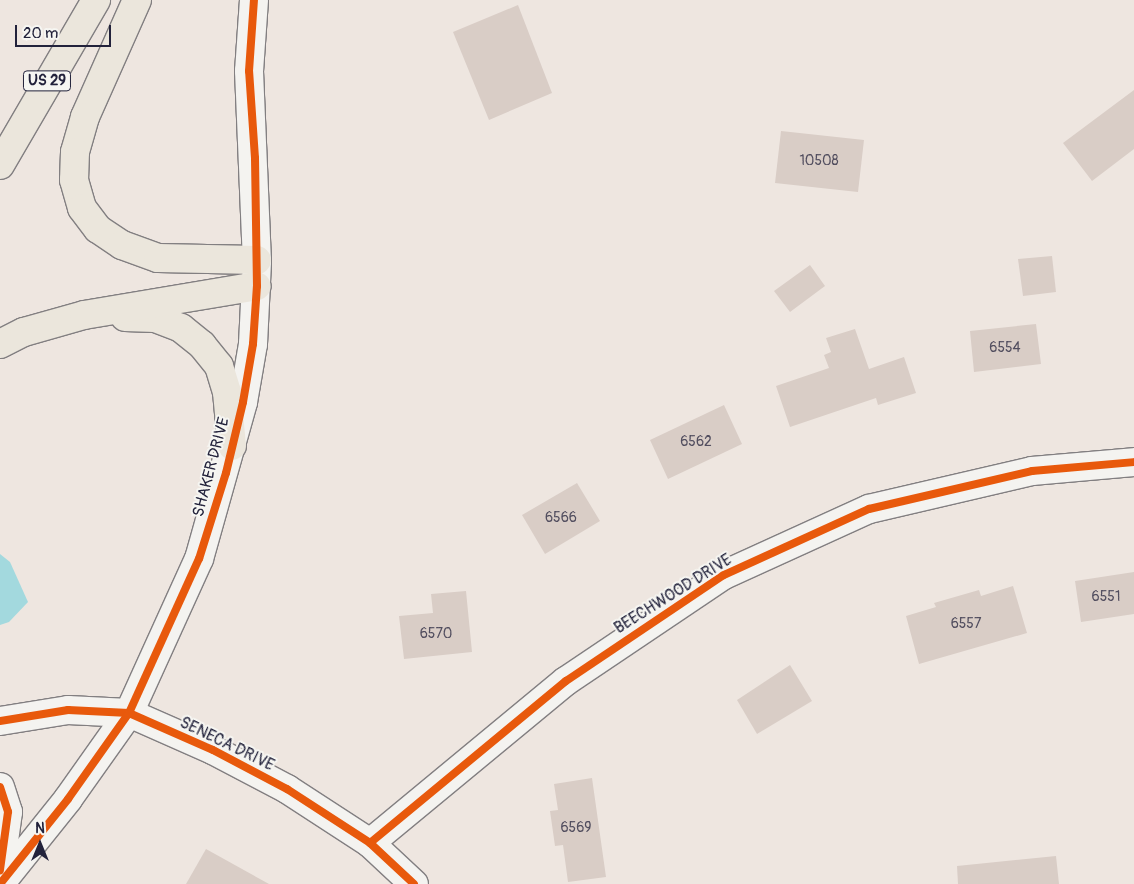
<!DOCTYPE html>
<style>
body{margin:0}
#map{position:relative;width:1134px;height:884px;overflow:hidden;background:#eee6e0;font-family:Pangolin,sans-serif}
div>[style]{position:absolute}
.water>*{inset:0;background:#a3d9de}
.building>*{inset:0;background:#d9cdc6}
.roads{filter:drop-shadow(1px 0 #827f81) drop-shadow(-1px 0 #827f81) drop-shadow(0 1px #827f81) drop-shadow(0 -1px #827f81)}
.minor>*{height:28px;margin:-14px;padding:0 14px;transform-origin:14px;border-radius:14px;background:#f4f3f0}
.tertiary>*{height:28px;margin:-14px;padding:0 14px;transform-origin:14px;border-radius:14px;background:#f4f3f0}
.motorway>*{height:28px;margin:-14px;padding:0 14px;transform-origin:14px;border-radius:14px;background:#ebe6dc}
.cycleway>*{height:8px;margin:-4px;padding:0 4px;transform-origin:4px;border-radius:4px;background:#e8590c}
span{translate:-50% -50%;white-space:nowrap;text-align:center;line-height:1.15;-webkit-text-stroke:4px #f6f6f2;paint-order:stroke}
.number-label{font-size:14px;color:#524e5f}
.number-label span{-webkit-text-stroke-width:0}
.shield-label span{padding:1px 4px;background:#f6f6f2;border:1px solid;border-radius:4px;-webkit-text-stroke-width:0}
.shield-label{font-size:15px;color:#22223b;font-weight:700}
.street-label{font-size:16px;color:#22223b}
.north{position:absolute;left:15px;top:819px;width:50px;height:50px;-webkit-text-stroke:4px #f6f6f2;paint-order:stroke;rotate:0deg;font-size:14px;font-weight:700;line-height:20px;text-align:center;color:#22223b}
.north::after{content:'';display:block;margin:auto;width:18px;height:22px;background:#22223b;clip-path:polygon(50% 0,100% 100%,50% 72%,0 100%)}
.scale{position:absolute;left:15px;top:25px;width:96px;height:22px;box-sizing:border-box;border:2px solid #22223b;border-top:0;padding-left:6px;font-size:15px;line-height:18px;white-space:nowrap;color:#22223b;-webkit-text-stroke:4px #f6f6f2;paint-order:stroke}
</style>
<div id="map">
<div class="water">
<i style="clip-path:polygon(0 554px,10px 562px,28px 602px,9px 622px,0 625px)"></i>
</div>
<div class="building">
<i style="clip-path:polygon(518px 5px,552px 93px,489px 120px,453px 32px)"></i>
<i style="clip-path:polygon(1134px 90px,1134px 149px,1092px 181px,1063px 143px)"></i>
<i style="clip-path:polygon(781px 131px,864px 140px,858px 192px,775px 183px)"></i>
<i style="clip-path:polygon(1052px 256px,1056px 292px,1023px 296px,1018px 259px)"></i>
<i style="clip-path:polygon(810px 265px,825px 286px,790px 312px,774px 291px)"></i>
<i style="clip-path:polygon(1036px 324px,1041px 364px,974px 372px,970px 331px)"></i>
<i style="clip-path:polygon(855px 329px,869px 369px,904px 357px,916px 393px,878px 405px,876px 398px,790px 427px,776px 386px,829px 368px,824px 355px,831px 352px,826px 338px)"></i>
<i style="clip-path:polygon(724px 405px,742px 444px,668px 479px,650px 440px)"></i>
<i style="clip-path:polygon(577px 483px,600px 521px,545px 554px,522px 515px)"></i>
<i style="clip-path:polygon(1134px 572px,1134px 614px,1081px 622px,1075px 581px)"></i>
<i style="clip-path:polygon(1013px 586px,1027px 633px,919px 664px,906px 616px,936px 607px,934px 603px,979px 590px,981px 596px)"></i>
<i style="clip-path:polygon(466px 591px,472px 652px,404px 659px,399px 616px,433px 613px,431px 594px)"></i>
<i style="clip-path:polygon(790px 665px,812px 701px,757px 734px,737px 700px)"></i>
<i style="clip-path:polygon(592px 778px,606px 877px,568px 882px,563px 845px,555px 846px,550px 811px,558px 810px,554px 784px)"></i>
<i style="clip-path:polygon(206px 849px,269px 884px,186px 884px)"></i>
<i style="clip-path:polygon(1056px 856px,1059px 884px,958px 884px,957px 866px)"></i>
</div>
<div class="roads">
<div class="minor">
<i style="left:254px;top:0;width:71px;rotate:94deg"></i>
<i style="left:249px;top:71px;width:189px;rotate:87.6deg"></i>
<i style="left:129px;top:713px;width:92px;rotate:23.8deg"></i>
<i style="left:213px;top:750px;width:84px;rotate:27.8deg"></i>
<i style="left:287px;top:789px;width:99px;rotate:33deg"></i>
<i style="left:370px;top:843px;width:60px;rotate:43deg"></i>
<i style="left:370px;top:843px;width:254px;rotate:-39.6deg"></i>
<i style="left:566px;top:681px;width:190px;rotate:-33.9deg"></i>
<i style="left:724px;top:575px;width:159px;rotate:-24.5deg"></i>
<i style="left:869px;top:509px;width:167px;rotate:-13.1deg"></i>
<i style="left:1032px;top:471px;width:102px;rotate:-5deg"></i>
</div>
<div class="tertiary">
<i style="left:0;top:721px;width:69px;rotate:-9.2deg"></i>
<i style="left:68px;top:710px;width:61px;rotate:2.8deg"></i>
<i style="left:0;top:787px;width:26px;rotate:72deg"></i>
<i style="left:8px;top:812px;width:59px;rotate:97.9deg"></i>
<i style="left:0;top:884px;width:109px;rotate:-51.3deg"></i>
<i style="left:68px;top:799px;width:105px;rotate:-54.7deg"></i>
<i style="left:129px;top:713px;width:169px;rotate:-65.6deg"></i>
<i style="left:199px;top:559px;width:163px;rotate:-74.3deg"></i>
<i style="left:243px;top:402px;width:59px;rotate:-80.2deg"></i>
<i style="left:253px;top:344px;width:82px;rotate:-87.2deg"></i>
</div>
<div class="motorway">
<i style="left:137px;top:0;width:128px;rotate:114deg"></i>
<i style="left:85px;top:117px;width:36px;rotate:106deg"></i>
<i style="left:75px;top:152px;width:28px;rotate:92deg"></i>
<i style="left:74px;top:180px;width:29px;rotate:74deg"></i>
<i style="left:82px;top:208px;width:26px;rotate:53deg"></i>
<i style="left:98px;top:229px;width:29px;rotate:34deg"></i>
<i style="left:122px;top:245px;width:38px;rotate:20deg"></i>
<i style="left:158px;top:258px;width:99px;rotate:1.2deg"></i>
<i style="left:0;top:165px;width:191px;rotate:-59.8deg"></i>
<i style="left:125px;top:317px;width:30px;rotate:2deg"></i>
<i style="left:155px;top:318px;width:28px;rotate:21deg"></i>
<i style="left:181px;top:328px;width:27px;rotate:39deg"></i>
<i style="left:202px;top:345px;width:27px;rotate:51deg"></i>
<i style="left:219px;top:366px;width:27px;rotate:73deg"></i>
<i style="left:227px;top:392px;width:54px;rotate:84.7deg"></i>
<i style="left:0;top:344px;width:27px;rotate:-27deg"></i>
<i style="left:24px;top:332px;width:62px;rotate:-15.8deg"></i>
<i style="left:84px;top:315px;width:175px;rotate:-9.5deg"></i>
</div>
</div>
<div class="cycleway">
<i style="left:0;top:721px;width:69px;rotate:-9.2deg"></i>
<i style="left:68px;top:710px;width:61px;rotate:2.8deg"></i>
<i style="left:129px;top:713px;width:92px;rotate:23.8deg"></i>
<i style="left:213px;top:750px;width:84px;rotate:27.8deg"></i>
<i style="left:287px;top:789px;width:99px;rotate:33deg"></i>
<i style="left:370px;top:843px;width:60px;rotate:43deg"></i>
<i style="left:0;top:787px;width:26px;rotate:72deg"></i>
<i style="left:8px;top:812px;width:59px;rotate:97.9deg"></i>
<i style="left:370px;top:843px;width:254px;rotate:-39.6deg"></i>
<i style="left:566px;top:681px;width:190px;rotate:-33.9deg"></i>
<i style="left:724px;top:575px;width:159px;rotate:-24.5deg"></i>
<i style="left:869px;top:509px;width:167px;rotate:-13.1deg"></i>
<i style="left:1032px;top:471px;width:102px;rotate:-5deg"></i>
<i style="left:0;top:884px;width:109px;rotate:-51.3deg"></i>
<i style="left:68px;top:799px;width:105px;rotate:-54.7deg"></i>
<i style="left:129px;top:713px;width:169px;rotate:-65.6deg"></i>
<i style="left:199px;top:559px;width:90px;rotate:-72.6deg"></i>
<i style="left:226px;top:473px;width:73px;rotate:-76.5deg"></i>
<i style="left:243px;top:402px;width:59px;rotate:-80.2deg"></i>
<i style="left:253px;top:344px;width:58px;rotate:-86.1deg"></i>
<i style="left:257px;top:286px;width:128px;rotate:-90.9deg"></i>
<i style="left:255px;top:158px;width:87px;rotate:-93.9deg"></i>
<i style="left:249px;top:71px;width:71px;rotate:-86deg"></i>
</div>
<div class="number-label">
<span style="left:819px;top:161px">10508</span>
<span style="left:1005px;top:348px">6554</span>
<span style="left:696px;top:442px">6562</span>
<span style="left:561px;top:518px">6566</span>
<span style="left:1106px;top:597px">6551</span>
<span style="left:966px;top:624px">6557</span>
<span style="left:436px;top:634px">6570</span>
<span style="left:576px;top:828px">6569</span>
</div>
<div class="shield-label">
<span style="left:47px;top:81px">US 29</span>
</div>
<div class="street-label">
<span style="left:211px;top:467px;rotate:-75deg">SHAKER DRIVE</span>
<span style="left:673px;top:594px;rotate:-32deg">BEECHWOOD DRIVE</span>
<span style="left:227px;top:744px;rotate:26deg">SENECA DRIVE</span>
</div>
<div class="north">N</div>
<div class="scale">20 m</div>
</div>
